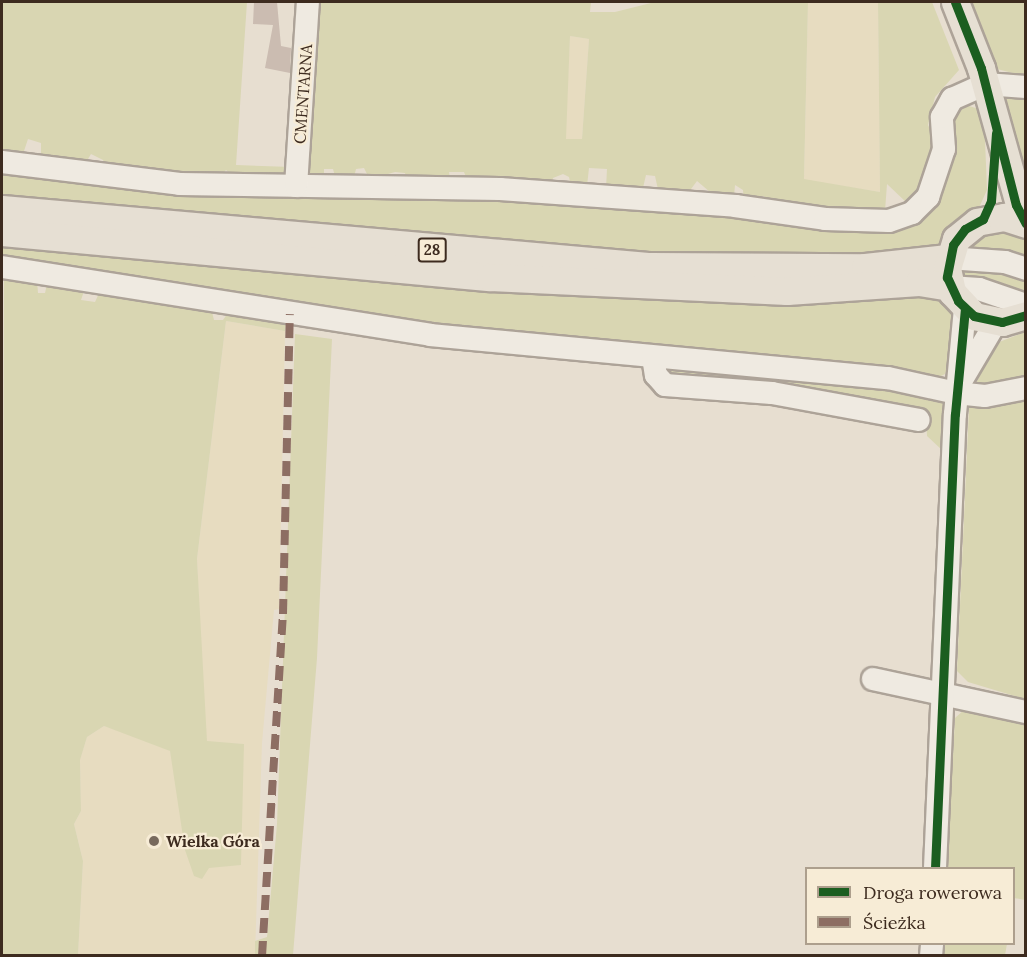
<!DOCTYPE html>
<meta charset="utf-8">
<style>
body{margin:0}
#map{position:relative;width:1027px;height:957px;overflow:hidden;background:#e7ded0;font-family:Lora,serif}
div>[style]{position:absolute}
.farmland>*{inset:0;background:#e7dcc0}
.green>*{inset:0;background:#d9d6b2}
.building>*{inset:0;background:#cbbcb1}
.roads{filter:drop-shadow(2px 0 #ada398) drop-shadow(-2px 0 #ada398) drop-shadow(0 2px #ada398) drop-shadow(0 -2px #ada398)}
.minor>*{height:22px;margin:-11px;padding:0 11px;transform-origin:11px;border-radius:11px;background:#efeae1}
.major>*{height:27px;margin:-13.5px;padding:0 13.5px;transform-origin:13.5px;border-radius:13.5px;background:#e6dfd3}
.quiet>*{height:8px;margin-top:-4px;transform-origin:0;background:repeating-linear-gradient(90deg,#8d6e63 0 15px,transparent 0 23px)}
.cycleway>*{height:9px;margin:-4.5px;padding:0 4.5px;transform-origin:4.5px;border-radius:4.5px;background:#1b5e20}
.dots>*{width:16px;height:16px;translate:-50% -50%;box-sizing:border-box;border:3px solid #f7ecd6;border-radius:50%}
span{translate:-50% -50%;white-space:nowrap;text-align:center;line-height:1.15;-webkit-text-stroke:4.5px #f7ecd6;paint-order:stroke}
.shield-label span{padding:2px 4px;background:#f7ecd6;border:2px solid;border-radius:4px;-webkit-text-stroke-width:0}
.shield-label{font-size:15px;color:#3d2b1f;font-weight:700}
.street-label{font-size:16px;color:#3d2b1f}
.poi-label{font-size:16px;color:#3d2b1f;font-weight:700}
.left{translate:0 -50%;text-align:left}
.frame{position:absolute;inset:0;border:3px solid #3d2b1f;pointer-events:none}
.legend{position:absolute;left:805px;top:867px;width:210px;height:78px;box-sizing:border-box;background:#f7ecd6;border:2px solid #ad9f8d;margin:0;padding:8px 10px;list-style:none;font-size:18px;color:#3d2b1f}
.legend li{display:flex;align-items:center;gap:12px;height:30px}
.legend b{width:30px;border:2px solid #ad9f8d}
</style>
<div id="map">
<div class="farmland">
<i style="clip-path:polygon(808px 2px,878px 2px,880px 192px,804px 180px)"></i>
<i style="clip-path:polygon(570px 36px,589px 39px,582px 139px,565px 139px)"></i>
<i style="clip-path:polygon(226px 321px,285px 331px,279px 609px,274px 610px,262px 743px,255px 955px,78px 955px,83px 861px,74px 824px,81px 811px,80px 759px,87px 737px,104px 726px,162px 745px,170px 751px,176px 776px,243px 744px,207px 742px,204px 724px,197px 559px)"></i>
</div>
<div class="green">
<i style="clip-path:polygon(2px 2px,247px 2px,236px 165px,292px 167px,289px 180px,234px 177px,226px 170px,218px 179px,107px 168px,103px 160px,91px 154px,85px 164px,41px 156px,41px 143px,28px 139px,22px 157px,2px 153px)"></i>
<i style="clip-path:polygon(evenodd,313px 2px,591px 2px,590px 12px,615px 12px,655px 2px,808px 2px,804px 179px,880px 192px,878px 2px,932px 2px,959px 70px,935px 97px,928px 125px,937px 144px,917px 196px,907px 203px,887px 184px,885px 211px,767px 205px,764px 196px,744px 202px,743px 190px,735px 185px,734px 196px,710px 192px,697px 181px,685px 197px,659px 194px,655px 176px,646px 175px,642px 192px,606px 188px,607px 169px,589px 168px,587px 186px,571px 186px,569px 177px,563px 174px,553px 178px,551px 186px,468px 182px,464px 172px,449px 172px,450px 180px,407px 182px,405px 173px,395px 172px,388px 174px,390px 181px,370px 180px,364px 168px,356px 169px,354px 177px,336px 180px,333px 169px,324px 169px,324px 178px,309px 178px,304px 171px,313px 2px,570px 36px,589px 39px,582px 139px,566px 139px,570px 36px)"></i>
<i style="clip-path:polygon(972px 2px,1025px 2px,1025px 76px,997px 69px)"></i>
<i style="clip-path:polygon(1004px 94px,1025px 97px,1025px 194px,1024px 192px)"></i>
<i style="clip-path:polygon(969px 106px,979px 109px,985px 140px,987px 190px,977px 212px,927px 257px,655px 256px,2px 200px,2px 166px,516px 195px,873px 232px,913px 222px,954px 119px,960px 107px)"></i>
<i style="clip-path:polygon(992px 228px,1025px 237px,1025px 262px,962px 249px)"></i>
<i style="clip-path:polygon(2px 242px,933px 291px,956px 314px,956px 344px,945px 374px,935px 379px,359px 316px,348px 310px,2px 262px)"></i>
<i style="clip-path:polygon(977px 266px,1025px 281px,1025px 293px,956px 277px,957px 267px)"></i>
<i style="clip-path:polygon(4px 275px,37px 281px,38px 293px,45px 293px,47px 284px,84px 291px,81px 300px,95px 302px,101px 289px,211px 308px,214px 320px,223px 320px,230px 310px,286px 323px,285px 331px,226px 321px,197px 559px,207px 741px,244px 744px,241px 865px,209px 868px,202px 879px,194px 876px,185px 850px,170px 751px,104px 726px,87px 737px,80px 760px,81px 811px,74px 824px,83px 861px,78px 955px,2px 955px)"></i>
<i style="clip-path:polygon(1025px 332px,1025px 383px,974px 388px,994px 344px)"></i>
<i style="clip-path:polygon(295px 334px,332px 339px,317px 658px,293px 955px,255px 955px,255px 941px,267px 937px,277px 824px)"></i>
<i style="clip-path:polygon(665px 364px,765px 370px,939px 400px,945px 406px,942px 450px,927px 436px,926px 415px,676px 379px,665px 373px)"></i>
<i style="clip-path:polygon(1025px 394px,1025px 699px,968px 682px,957px 671px,969px 408px,971px 401px)"></i>
<i style="clip-path:polygon(965px 709px,1025px 720px,1025px 900px,1014px 898px,1014px 868px,947px 868px,955px 718px)"></i>
<i style="clip-path:polygon(944px 944px,1007px 944px,1005px 955px,943px 956px)"></i>
</div>
<div class="building">
<i style="clip-path:polygon(254px 2px,277px 2px,281px 46px,291px 48px,290px 73px,265px 68px,273px 25px,253px 24px)"></i>
</div>
<div class="roads">
<div class="minor">
<i style="left:2px;top:162px;width:179px;rotate:7deg"></i>
<i style="left:180px;top:184px;width:320px;rotate:0.9deg"></i>
<i style="left:500px;top:189px;width:236px;rotate:4.1deg"></i>
<i style="left:735px;top:206px;width:91px;rotate:8.2deg"></i>
<i style="left:825px;top:219px;width:64px;rotate:1.8deg"></i>
<i style="left:889px;top:221px;width:24px;rotate:-19deg"></i>
<i style="left:912px;top:213px;width:23px;rotate:-45deg"></i>
<i style="left:928px;top:197px;width:51px;rotate:-71.6deg"></i>
<i style="left:944px;top:149px;width:32px;rotate:-94deg"></i>
<i style="left:942px;top:117px;width:21px;rotate:-61deg"></i>
<i style="left:952px;top:99px;width:36px;rotate:-24deg"></i>
<i style="left:985px;top:84px;width:41px;rotate:4.2deg"></i>
<i style="left:296px;top:186px;width:184px;rotate:-86.3deg"></i>
<i style="left:948px;top:258px;width:57px;rotate:4deg"></i>
<i style="left:1005px;top:262px;width:22px;rotate:18deg"></i>
<i style="left:2px;top:267px;width:433px;rotate:9deg"></i>
<i style="left:430px;top:335px;width:460px;rotate:5.4deg"></i>
<i style="left:888px;top:378px;width:70px;rotate:12.4deg"></i>
<i style="left:956px;top:393px;width:29px;rotate:6deg"></i>
<i style="left:985px;top:396px;width:42px;rotate:-11deg"></i>
<i style="left:950px;top:287px;width:29px;rotate:4deg"></i>
<i style="left:979px;top:289px;width:50px;rotate:18.8deg"></i>
<i style="left:653px;top:357px;width:18px;rotate:81deg"></i>
<i style="left:656px;top:375px;width:13px;rotate:48deg"></i>
<i style="left:665px;top:385px;width:107px;rotate:4.3deg"></i>
<i style="left:772px;top:393px;width:149px;rotate:10.4deg"></i>
<i style="left:960px;top:383px;width:71px;rotate:-59.5deg"></i>
<i style="left:873px;top:679px;width:157px;rotate:12.2deg"></i>
<i style="left:935px;top:868px;width:454px;rotate:-87.5deg"></i>
<i style="left:955px;top:414px;width:105px;rotate:-84.6deg"></i>
<i style="left:931px;top:956px;width:12px;rotate:-85deg"></i>
</div>
<div class="major">
<i style="left:955px;top:2px;width:71px;rotate:68.5deg"></i>
<i style="left:981px;top:68px;width:160px;rotate:74.4deg"></i>
<i style="left:2px;top:209px;width:651px;rotate:5.03deg"></i>
<i style="left:650px;top:266px;width:215px;rotate:0.3deg"></i>
<i style="left:865px;top:267px;width:83px;rotate:-6.2deg"></i>
<i style="left:1026px;top:224px;width:23px;rotate:-162deg"></i>
<i style="left:1004px;top:217px;width:27px;rotate:170deg"></i>
<i style="left:977px;top:222px;width:27px;rotate:141deg"></i>
<i style="left:956px;top:239px;width:30px;rotate:107deg"></i>
<i style="left:947px;top:268px;width:25px;rotate:78deg"></i>
<i style="left:952px;top:292px;width:33px;rotate:47deg"></i>
<i style="left:974px;top:316px;width:29px;rotate:12deg"></i>
<i style="left:1002px;top:322px;width:25px;rotate:-16deg"></i>
<i style="left:2px;top:232px;width:490px;rotate:5.3deg"></i>
<i style="left:490px;top:277px;width:297px;rotate:2.7deg"></i>
<i style="left:787px;top:291px;width:132px;rotate:-3.9deg"></i>
<i style="left:919px;top:282px;width:31px;rotate:9deg"></i>
</div>
</div>
<div class="quiet">
<i style="left:262px;top:956px;width:343px;rotate:-86.5deg"></i>
<i style="left:283px;top:614px;width:300px;rotate:-88.7deg"></i>
</div>
<div class="cycleway">
<i style="left:955px;top:2px;width:71px;rotate:68.5deg"></i>
<i style="left:981px;top:68px;width:141px;rotate:75.7deg"></i>
<i style="left:1016px;top:205px;width:21px;rotate:62deg"></i>
<i style="left:996px;top:133px;width:68px;rotate:94.2deg"></i>
<i style="left:991px;top:201px;width:20px;rotate:114deg"></i>
<i style="left:983px;top:219px;width:21px;rotate:151deg"></i>
<i style="left:965px;top:229px;width:20px;rotate:127deg"></i>
<i style="left:953px;top:245px;width:33px;rotate:101deg"></i>
<i style="left:947px;top:277px;width:26px;rotate:65deg"></i>
<i style="left:958px;top:301px;width:22px;rotate:43deg"></i>
<i style="left:974px;top:316px;width:29px;rotate:12deg"></i>
<i style="left:1002px;top:322px;width:25px;rotate:-16deg"></i>
<i style="left:935px;top:868px;width:454px;rotate:-87.5deg"></i>
<i style="left:955px;top:414px;width:105px;rotate:-84.6deg"></i>
</div>
<div class="dots">
<i style="left:154px;top:841px;background:#786a5d"></i>
</div>
<div class="shield-label">
<span style="left:432px;top:250px">28</span>
</div>
<div class="street-label">
<span style="left:303px;top:94px;rotate:-86deg">CMENTARNA</span>
</div>
<div class="poi-label">
<span class="left" style="left:166px;top:841px">Wielka Góra</span>
</div>
<div class="frame"></div>
<ul class="legend">
<li><b style="height:8px;background:#1b5e20"></b>Droga rowerowa</li>
<li><b style="height:8px;background:#8d6e63"></b>Ścieżka</li>
</ul>
</div>
